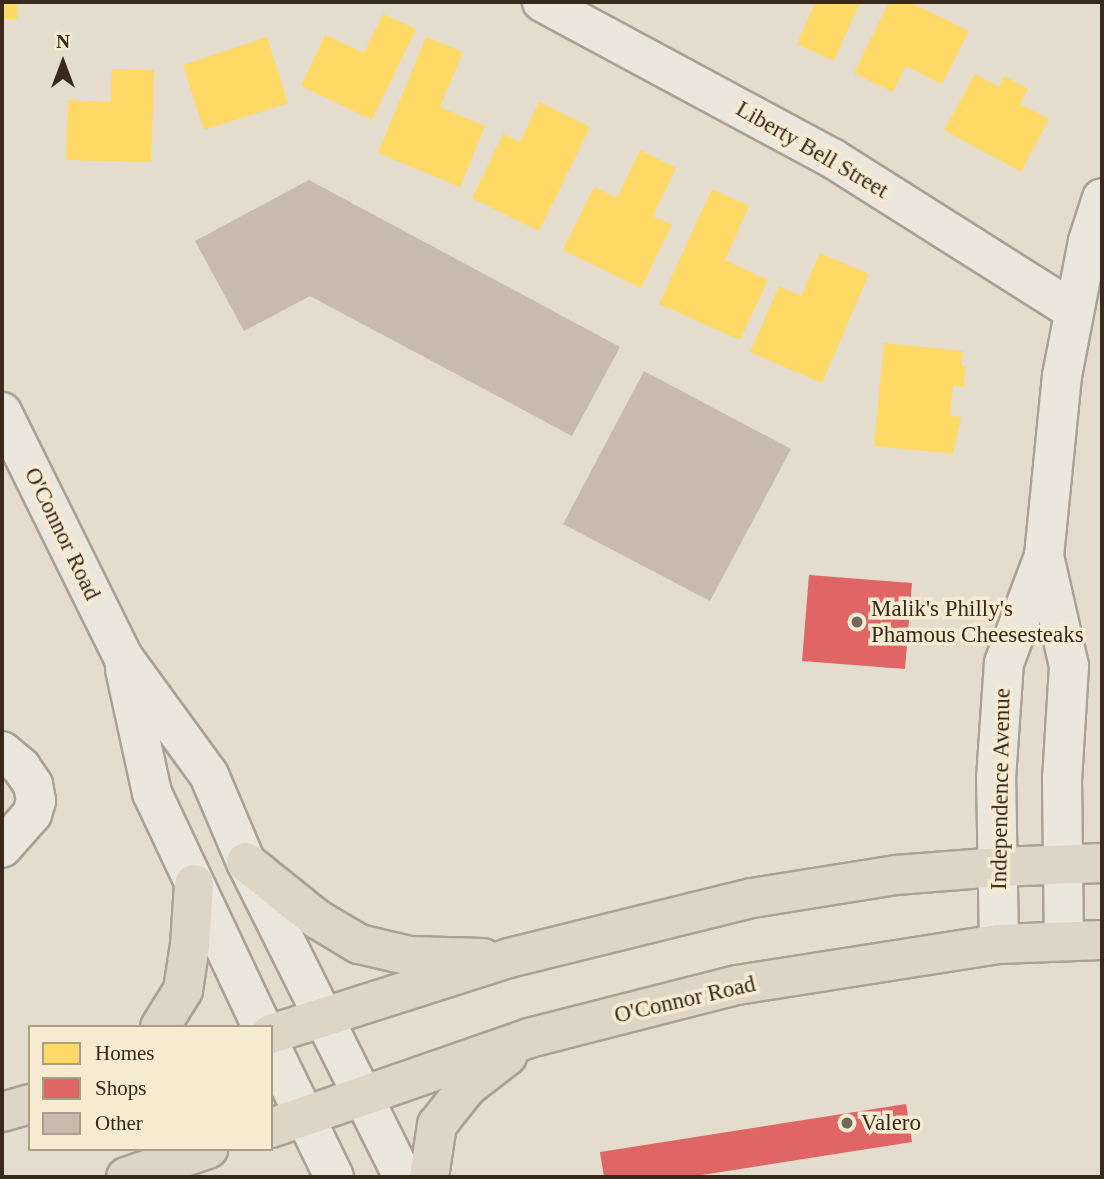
<!DOCTYPE html>
<style>
body{margin:0}
#map{position:relative;width:1104px;height:1179px;overflow:hidden;background:#e4dccc;font-family:"Times New Roman",serif}
div>[style]{position:absolute}
.homes>*{inset:0;background:#ffd966}
.shops>*{inset:0;background:#e06666}
.building>*{inset:0;background:#c8baad}
.roads{filter:drop-shadow(2px 0 #a9a195) drop-shadow(-2px 0 #a9a195) drop-shadow(0 2px #a9a195) drop-shadow(0 -2px #a9a195)}
.minor>*{height:38px;margin:-19px;padding:0 19px;transform-origin:19px;border-radius:19px;background:#ece7dd}
.tertiary>*{height:38px;margin:-19px;padding:0 19px;transform-origin:19px;border-radius:19px;background:#ece7dd}
.secondary>*{height:38px;margin:-19px;padding:0 19px;transform-origin:19px;border-radius:19px;background:#ece7dd}
.trunk>*{height:38px;margin:-19px;padding:0 19px;transform-origin:19px;border-radius:19px;background:#ded5c6}
.dots>*{width:19px;height:19px;translate:-50% -50%;box-sizing:border-box;border:4px solid #f6ead1;border-radius:50%}
span{translate:-50% -50%;white-space:nowrap;text-align:center;line-height:1.15;-webkit-text-stroke:7px #f6ead1;paint-order:stroke}
.street-label{font-size:23px;color:#38291d}
.poi-label{font-size:23px;color:#38291d}
.left{translate:0 -50%;text-align:left}
.frame{position:absolute;inset:0;border:4px solid #38291d;pointer-events:none}
.legend{position:absolute;left:28px;top:1025px;width:245px;height:126px;box-sizing:border-box;background:#f6ead1;border:2px solid #aa9d89;margin:0;padding:9px 12px;list-style:none;font-size:21px;color:#38291d}
.legend li{display:flex;align-items:center;gap:14px;height:35px}
.legend b{width:35px;border:2px solid #aa9d89}
.north{position:absolute;left:28px;top:28px;width:70px;height:70px;-webkit-text-stroke:5px #f6ead1;paint-order:stroke;rotate:0deg;font-size:19px;font-weight:700;line-height:28px;text-align:center;color:#38291d}
.north::after{content:'';display:block;margin:auto;width:24px;height:32px;background:#38291d;clip-path:polygon(50% 0,100% 100%,50% 72%,0 100%)}
</style>
<div id="map">
<div class="homes">
<i style="clip-path:polygon(2px 2px,17px 2px,18px 19px,2px 19px)"></i>
<i style="clip-path:polygon(807px 2px,860px 2px,834px 61px,797px 44px,814px 5px)"></i>
<i style="clip-path:polygon(889px 2px,910px 2px,969px 31px,942px 84px,906px 66px,893px 92px,854px 73px)"></i>
<i style="clip-path:polygon(383px 14px,416px 29px,372px 120px,301px 86px,325px 35px,364px 53px)"></i>
<i style="clip-path:polygon(267px 37px,288px 103px,204px 130px,183px 65px)"></i>
<i style="clip-path:polygon(426px 37px,463px 52px,440px 107px,485px 126px,460px 187px,378px 153px)"></i>
<i style="clip-path:polygon(112px 69px,154px 70px,151px 162px,66px 160px,68px 100px,111px 102px)"></i>
<i style="clip-path:polygon(975px 74px,999px 87px,1004px 76px,1028px 89px,1020px 104px,1049px 119px,1021px 172px,944px 130px)"></i>
<i style="clip-path:polygon(539px 102px,590px 127px,539px 231px,472px 198px,503px 134px,520px 142px)"></i>
<i style="clip-path:polygon(640px 150px,676px 168px,653px 216px,672px 225px,641px 288px,563px 250px,594px 187px,617px 198px)"></i>
<i style="clip-path:polygon(712px 189px,749px 206px,725px 260px,768px 280px,740px 340px,659px 304px)"></i>
<i style="clip-path:polygon(820px 253px,869px 274px,822px 383px,750px 352px,779px 286px,801px 296px)"></i>
<i style="clip-path:polygon(884px 343px,963px 351px,961px 365px,966px 366px,964px 387px,953px 386px,950px 416px,961px 417px,953px 454px,874px 446px)"></i>
</div>
<div class="shops">
<i style="clip-path:polygon(809px 575px,912px 583px,905px 669px,802px 661px)"></i>
<i style="clip-path:polygon(906px 1104px,912px 1142px,689px 1177px,604px 1177px,600px 1152px)"></i>
</div>
<div class="building">
<i style="clip-path:polygon(309px 180px,620px 347px,572px 436px,310px 296px,244px 331px,195px 241px)"></i>
<i style="clip-path:polygon(644px 371px,791px 449px,710px 601px,563px 524px)"></i>
</div>
<div class="roads">
<div class="minor">
<i style="left:542px;top:2px;width:329px;rotate:28.3deg"></i>
<i style="left:832px;top:158px;width:286px;rotate:32.3deg"></i>
<i style="left:2px;top:751px;width:25px;rotate:40deg"></i>
<i style="left:21px;top:767px;width:22px;rotate:56deg"></i>
<i style="left:33px;top:785px;width:16px;rotate:79deg"></i>
<i style="left:36px;top:801px;width:14px;rotate:107deg"></i>
<i style="left:32px;top:814px;width:45px;rotate:131.4deg"></i>
</div>
<div class="tertiary">
<i style="left:1044px;top:556px;width:113px;rotate:77.2deg"></i>
<i style="left:1069px;top:666px;width:113px;rotate:93.5deg"></i>
<i style="left:1062px;top:779px;width:162px;rotate:89.3deg"></i>
<i style="left:999px;top:944px;width:165px;rotate:-91deg"></i>
<i style="left:996px;top:779px;width:116px;rotate:-86.1deg"></i>
<i style="left:1004px;top:663px;width:114px;rotate:-69.5deg"></i>
<i style="left:1044px;top:556px;width:181px;rotate:-84.3deg"></i>
<i style="left:1062px;top:376px;width:137px;rotate:-79.1deg"></i>
<i style="left:1088px;top:241px;width:45px;rotate:-72deg"></i>
</div>
<div class="secondary">
<i style="left:2px;top:412px;width:273px;rotate:63.7deg"></i>
<i style="left:123px;top:657px;width:146px;rotate:53.9deg"></i>
<i style="left:209px;top:775px;width:95px;rotate:67deg"></i>
<i style="left:246px;top:862px;width:352px;rotate:63.5deg"></i>
<i style="left:125px;top:669px;width:127px;rotate:77.7deg"></i>
<i style="left:152px;top:793px;width:259px;rotate:64.8deg"></i>
<i style="left:271px;top:1047px;width:144px;rotate:64.1deg"></i>
</div>
<div class="trunk">
<i style="left:246px;top:862px;width:91px;rotate:38.8deg"></i>
<i style="left:317px;top:919px;width:49px;rotate:30.8deg"></i>
<i style="left:359px;top:944px;width:52px;rotate:13.2deg"></i>
<i style="left:410px;top:956px;width:73px;rotate:1.6deg"></i>
<i style="left:160px;top:1027px;width:44px;rotate:-58.1deg"></i>
<i style="left:183px;top:990px;width:46px;rotate:-81.2deg"></i>
<i style="left:190px;top:945px;width:61px;rotate:-86.2deg"></i>
<i style="left:271px;top:1034px;width:250px;rotate:-17.7deg"></i>
<i style="left:509px;top:958px;width:250px;rotate:-13.9deg"></i>
<i style="left:752px;top:898px;width:146px;rotate:-9.1deg"></i>
<i style="left:896px;top:875px;width:101px;rotate:-4.5deg"></i>
<i style="left:997px;top:867px;width:105px;rotate:-2.2deg"></i>
<i style="left:2px;top:1112px;width:29px;rotate:-16deg"></i>
<i style="left:271px;top:1128px;width:273px;rotate:-19.2deg"></i>
<i style="left:529px;top:1038px;width:215px;rotate:-14.3deg"></i>
<i style="left:737px;top:985px;width:265px;rotate:-8.9deg"></i>
<i style="left:999px;top:944px;width:103px;rotate:-2.2deg"></i>
<i style="left:126px;top:1177px;width:87px;rotate:-18.9deg"></i>
<i style="left:429px;top:1177px;width:53px;rotate:-81.3deg"></i>
<i style="left:437px;top:1125px;width:48px;rotate:-51.7deg"></i>
<i style="left:467px;top:1087px;width:51px;rotate:-37.8deg"></i>
</div>
</div>
<div class="dots">
<i style="left:857px;top:622px;background:#74685a"></i>
<i style="left:847px;top:1123px;background:#74685a"></i>
</div>
<div class="street-label">
<span style="left:812px;top:150px;rotate:30deg">Liberty Bell Street</span>
<span style="left:62px;top:534px;rotate:64deg">O'Connor Road</span>
<span style="left:1001px;top:789px;rotate:-89deg">Independence Avenue</span>
<span style="left:685px;top:1000px;rotate:-13deg">O'Connor Road</span>
</div>
<div class="poi-label">
<span class="left" style="left:871px;top:622px">Malik's Philly's<br>Phamous Cheesesteaks</span>
<span class="left" style="left:861px;top:1123px">Valero</span>
</div>
<div class="frame"></div>
<ul class="legend">
<li><b style="height:19px;background:#ffd966"></b>Homes</li>
<li><b style="height:19px;background:#e06666"></b>Shops</li>
<li><b style="height:19px;background:#c8baad"></b>Other</li>
</ul>
<div class="north">N</div>
</div>
